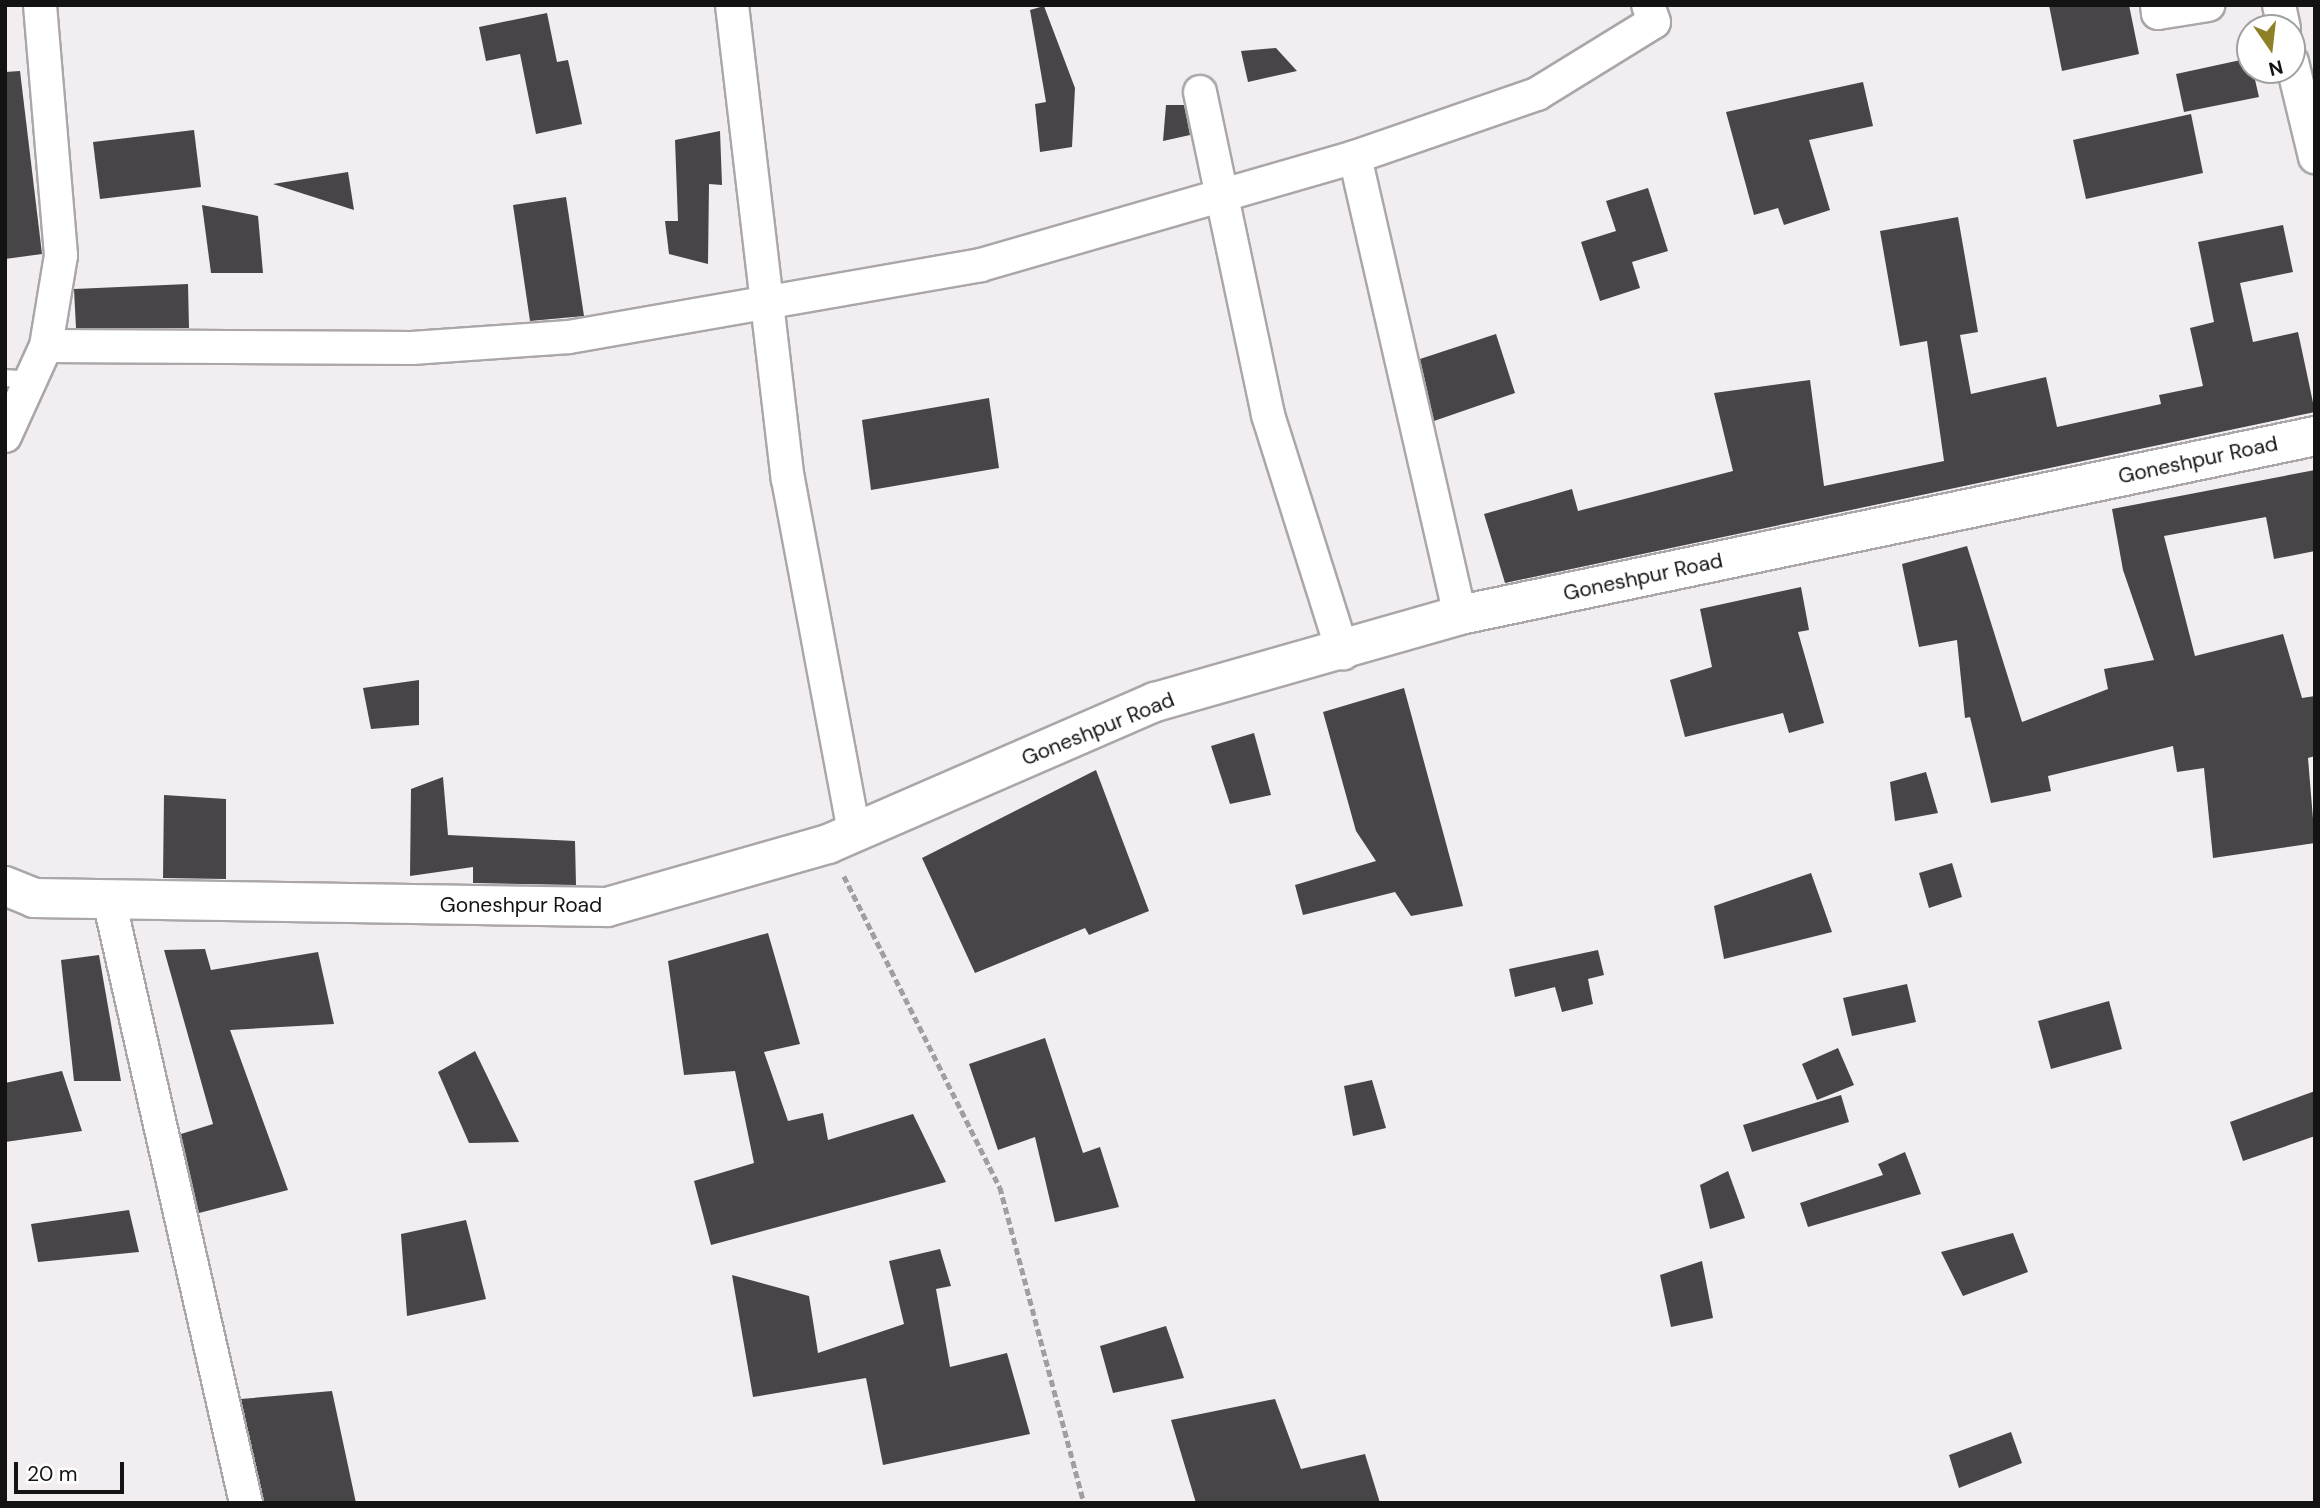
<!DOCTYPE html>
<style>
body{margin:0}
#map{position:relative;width:2320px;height:1508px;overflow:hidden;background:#f1edf0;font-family:"DM Sans",sans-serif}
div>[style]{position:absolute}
.building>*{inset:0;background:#484548}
.path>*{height:4.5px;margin-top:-2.25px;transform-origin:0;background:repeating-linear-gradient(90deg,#a19ea0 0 7px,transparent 0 10.5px)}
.roads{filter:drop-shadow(2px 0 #aaa6a9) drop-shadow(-2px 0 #aaa6a9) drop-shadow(0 2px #aaa6a9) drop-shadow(0 -2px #aaa6a9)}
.service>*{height:16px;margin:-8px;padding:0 8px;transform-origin:8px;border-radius:8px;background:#fff}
.minor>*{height:32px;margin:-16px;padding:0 16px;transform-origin:16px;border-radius:16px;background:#fff}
.tertiary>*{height:38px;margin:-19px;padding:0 19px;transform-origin:19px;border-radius:19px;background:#fff}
span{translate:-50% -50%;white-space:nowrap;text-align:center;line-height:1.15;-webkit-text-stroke:7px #fff;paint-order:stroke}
.street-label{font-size:21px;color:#141314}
.frame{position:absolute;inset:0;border:7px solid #141314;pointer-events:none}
.north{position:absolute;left:2236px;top:14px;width:70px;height:70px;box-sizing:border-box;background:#fff;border:2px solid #a1a1a1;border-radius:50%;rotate:166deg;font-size:19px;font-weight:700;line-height:28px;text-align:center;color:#141314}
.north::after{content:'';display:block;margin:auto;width:24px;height:32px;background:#8e8027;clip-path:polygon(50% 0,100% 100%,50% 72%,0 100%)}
.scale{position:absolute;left:14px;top:1462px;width:110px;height:32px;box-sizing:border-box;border:4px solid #141314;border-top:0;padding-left:9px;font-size:21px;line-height:24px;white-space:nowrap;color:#141314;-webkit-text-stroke:5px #fff;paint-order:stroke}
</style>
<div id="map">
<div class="building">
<i style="clip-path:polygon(2049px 5px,2129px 5px,2139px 54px,2062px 71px)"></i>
<i style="clip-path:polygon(1044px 6px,1075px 88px,1072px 147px,1040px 152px,1035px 104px,1046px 102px,1030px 10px)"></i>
<i style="clip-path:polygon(547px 13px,557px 62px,568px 60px,582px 124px,536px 134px,520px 54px,486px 61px,479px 27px)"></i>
<i style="clip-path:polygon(1276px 48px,1297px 71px,1248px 82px,1241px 51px)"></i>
<i style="clip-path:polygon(2250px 58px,2259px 97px,2184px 112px,2176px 74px)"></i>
<i style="clip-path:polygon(20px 71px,42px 254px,5px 259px,5px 72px)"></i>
<i style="clip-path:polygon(1863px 82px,1873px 126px,1809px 140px,1830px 210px,1784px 225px,1778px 208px,1754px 215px,1726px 112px)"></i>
<i style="clip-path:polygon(1166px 105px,1184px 105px,1190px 135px,1163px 141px)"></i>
<i style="clip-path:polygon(2191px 114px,2203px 173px,2086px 199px,2073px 140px)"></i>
<i style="clip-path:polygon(194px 130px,201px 187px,100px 199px,93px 142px)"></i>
<i style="clip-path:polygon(720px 131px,722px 185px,709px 184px,708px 264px,669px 254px,665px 221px,678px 221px,675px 140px)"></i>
<i style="clip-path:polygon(348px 172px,354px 210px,273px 184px)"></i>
<i style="clip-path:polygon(1648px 188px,1668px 251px,1632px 262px,1640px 288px,1600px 301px,1581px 242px,1616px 231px,1606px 201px)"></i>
<i style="clip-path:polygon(566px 197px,584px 316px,530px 321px,513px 205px)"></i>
<i style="clip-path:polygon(202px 205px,258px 216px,263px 273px,211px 273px)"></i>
<i style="clip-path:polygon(1958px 217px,1978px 332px,1960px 335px,1971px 394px,2046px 377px,2057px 427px,2161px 404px,2159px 395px,2203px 386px,2190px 328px,2214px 322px,2198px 242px,2283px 225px,2293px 272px,2240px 283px,2253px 342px,2298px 332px,2315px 412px,1505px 583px,1484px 514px,1572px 489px,1578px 511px,1733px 471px,1714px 393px,1810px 380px,1824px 486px,1944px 461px,1927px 341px,1900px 346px,1880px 231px)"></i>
<i style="clip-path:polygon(188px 284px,189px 328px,76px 328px,74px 289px)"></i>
<i style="clip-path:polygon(1496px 334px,1515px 393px,1434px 421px,1420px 359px)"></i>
<i style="clip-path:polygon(989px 398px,999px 468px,871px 490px,862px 420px)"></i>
<i style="clip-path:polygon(2315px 470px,2315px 551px,2274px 559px,2266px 517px,2164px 536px,2195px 656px,2283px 634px,2302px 698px,2315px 696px,2315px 756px,2308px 758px,2315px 843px,2213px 858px,2204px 768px,2177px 772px,2173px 746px,2048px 776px,2051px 791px,1991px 803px,1970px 717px,1965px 718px,1957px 640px,1919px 647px,1902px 564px,1967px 546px,2022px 722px,2108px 689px,2104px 669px,2154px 660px,2123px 570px,2112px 509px)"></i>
<i style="clip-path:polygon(1801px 587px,1809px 630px,1798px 632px,1824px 723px,1789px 733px,1783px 713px,1685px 737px,1670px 680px,1712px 667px,1700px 609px)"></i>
<i style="clip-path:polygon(419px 680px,419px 725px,371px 729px,363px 688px)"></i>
<i style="clip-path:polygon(1404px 688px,1463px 906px,1411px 916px,1395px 892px,1303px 915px,1295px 885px,1376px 861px,1356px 831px,1323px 712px)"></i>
<i style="clip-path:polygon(1254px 733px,1271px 795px,1230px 804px,1211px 746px)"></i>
<i style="clip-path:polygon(1096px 770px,1149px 911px,1089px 935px,1085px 928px,975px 973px,922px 858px)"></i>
<i style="clip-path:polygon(1926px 772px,1938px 813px,1895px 821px,1890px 782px)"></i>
<i style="clip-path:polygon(443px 777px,448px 835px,575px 841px,576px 885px,473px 883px,473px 867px,410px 876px,411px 789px)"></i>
<i style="clip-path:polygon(164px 795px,226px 799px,226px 879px,163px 878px)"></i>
<i style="clip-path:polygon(1952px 863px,1962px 897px,1929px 908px,1919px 873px)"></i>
<i style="clip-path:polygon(1811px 873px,1832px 932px,1724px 959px,1714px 906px)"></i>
<i style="clip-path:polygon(768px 933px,800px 1044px,764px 1052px,788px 1121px,823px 1113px,828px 1140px,913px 1114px,946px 1182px,711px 1245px,694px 1181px,754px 1163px,735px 1071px,684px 1075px,668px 961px)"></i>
<i style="clip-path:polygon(205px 949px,211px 970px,318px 952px,334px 1024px,230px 1030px,288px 1190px,199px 1213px,181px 1134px,213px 1124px,164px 950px)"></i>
<i style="clip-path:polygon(1598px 950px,1604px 975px,1588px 979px,1593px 1004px,1562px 1012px,1555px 987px,1515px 997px,1509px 969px)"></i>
<i style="clip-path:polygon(99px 955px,121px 1081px,74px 1081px,61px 960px)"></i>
<i style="clip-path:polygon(1907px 984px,1916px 1022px,1852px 1036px,1843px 998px)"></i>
<i style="clip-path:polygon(2109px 1001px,2122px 1049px,2051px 1069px,2038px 1021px)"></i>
<i style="clip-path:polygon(1045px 1038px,1083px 1153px,1100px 1147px,1119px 1207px,1055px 1222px,1035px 1137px,998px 1150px,969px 1064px)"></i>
<i style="clip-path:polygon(1838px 1048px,1854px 1085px,1817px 1100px,1802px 1064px)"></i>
<i style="clip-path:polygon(475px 1051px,519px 1142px,469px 1143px,438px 1072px)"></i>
<i style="clip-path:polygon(62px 1071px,82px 1131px,5px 1142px,5px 1083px)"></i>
<i style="clip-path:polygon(1372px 1080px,1386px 1128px,1353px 1136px,1344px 1086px)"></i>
<i style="clip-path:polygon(2315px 1091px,2315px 1136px,2243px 1161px,2230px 1122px)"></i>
<i style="clip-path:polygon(1841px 1095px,1849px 1122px,1752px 1152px,1743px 1125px)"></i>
<i style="clip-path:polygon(1905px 1152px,1921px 1194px,1808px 1227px,1800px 1203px,1883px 1175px,1878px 1164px)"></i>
<i style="clip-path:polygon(1728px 1171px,1745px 1218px,1710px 1229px,1700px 1185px)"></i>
<i style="clip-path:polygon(129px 1210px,139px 1252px,38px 1262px,31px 1224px)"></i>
<i style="clip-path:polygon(466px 1220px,486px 1299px,407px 1316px,401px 1234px)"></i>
<i style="clip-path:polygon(2013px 1233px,2028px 1272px,1963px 1296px,1941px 1252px)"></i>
<i style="clip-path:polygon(940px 1249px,951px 1286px,936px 1289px,950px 1367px,1007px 1353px,1030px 1434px,883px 1465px,866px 1378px,753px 1397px,732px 1275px,809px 1296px,818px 1353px,904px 1324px,889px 1261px)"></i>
<i style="clip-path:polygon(1702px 1261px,1713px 1318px,1671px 1327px,1660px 1275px)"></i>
<i style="clip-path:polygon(1166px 1326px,1184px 1378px,1113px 1393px,1100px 1346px)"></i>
<i style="clip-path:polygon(332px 1391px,356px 1503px,264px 1503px,241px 1399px)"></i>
<i style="clip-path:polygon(1275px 1399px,1301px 1469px,1365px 1454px,1380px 1503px,1196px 1503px,1171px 1420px)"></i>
<i style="clip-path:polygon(2011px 1432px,2022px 1463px,1959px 1488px,1949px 1455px)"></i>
</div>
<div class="path">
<i style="left:844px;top:876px;width:348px;rotate:63.4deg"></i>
<i style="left:1000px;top:1187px;width:327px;rotate:75.1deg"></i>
</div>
<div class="roads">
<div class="service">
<i style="left:5px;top:378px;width:27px;rotate:4deg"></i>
</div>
<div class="minor">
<i style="left:732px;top:5px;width:477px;rotate:83.3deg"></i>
<i style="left:788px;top:479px;width:359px;rotate:79.4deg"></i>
<i style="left:2157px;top:5px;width:8px;rotate:83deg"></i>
<i style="left:2158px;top:13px;width:51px;rotate:-9.1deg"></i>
<i style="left:2279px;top:5px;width:24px;rotate:78deg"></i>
<i style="left:2292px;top:62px;width:98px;rotate:76.4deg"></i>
<i style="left:1200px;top:92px;width:330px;rotate:78.1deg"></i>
<i style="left:1268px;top:415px;width:250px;rotate:72.5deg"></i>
<i style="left:1355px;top:157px;width:470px;rotate:77.1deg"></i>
<i style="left:46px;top:346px;width:366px;rotate:0.3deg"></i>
<i style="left:412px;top:348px;width:157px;rotate:-4deg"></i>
<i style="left:569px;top:337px;width:418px;rotate:-9.9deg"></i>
<i style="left:981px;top:265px;width:389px;rotate:-16.1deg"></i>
<i style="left:1355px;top:157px;width:193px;rotate:-19.1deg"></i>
<i style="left:1537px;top:94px;width:137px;rotate:-31.6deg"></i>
<i style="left:1654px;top:22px;width:18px;rotate:-109deg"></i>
<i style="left:5px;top:436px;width:99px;rotate:-65.5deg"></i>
<i style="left:46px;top:346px;width:92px;rotate:-80.6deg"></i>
<i style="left:61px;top:255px;width:251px;rotate:-94.8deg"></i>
<i style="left:109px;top:900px;width:618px;rotate:77.2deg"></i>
</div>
<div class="tertiary">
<i style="left:5px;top:886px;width:31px;rotate:22deg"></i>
<i style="left:34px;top:898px;width:573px;rotate:0.9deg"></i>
<i style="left:607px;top:907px;width:230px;rotate:-15.9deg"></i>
<i style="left:828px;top:844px;width:357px;rotate:-23.5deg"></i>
<i style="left:1155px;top:702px;width:317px;rotate:-15.9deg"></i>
<i style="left:1460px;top:615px;width:874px;rotate:-11.82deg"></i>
</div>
</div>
<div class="street-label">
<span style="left:2198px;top:460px;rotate:-12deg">Goneshpur Road</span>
<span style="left:1643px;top:577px;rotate:-12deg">Goneshpur Road</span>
<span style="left:1098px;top:729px;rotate:-22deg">Goneshpur Road</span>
<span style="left:521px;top:905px">Goneshpur Road</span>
</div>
<div class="frame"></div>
<div class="north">N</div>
<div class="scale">20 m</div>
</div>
